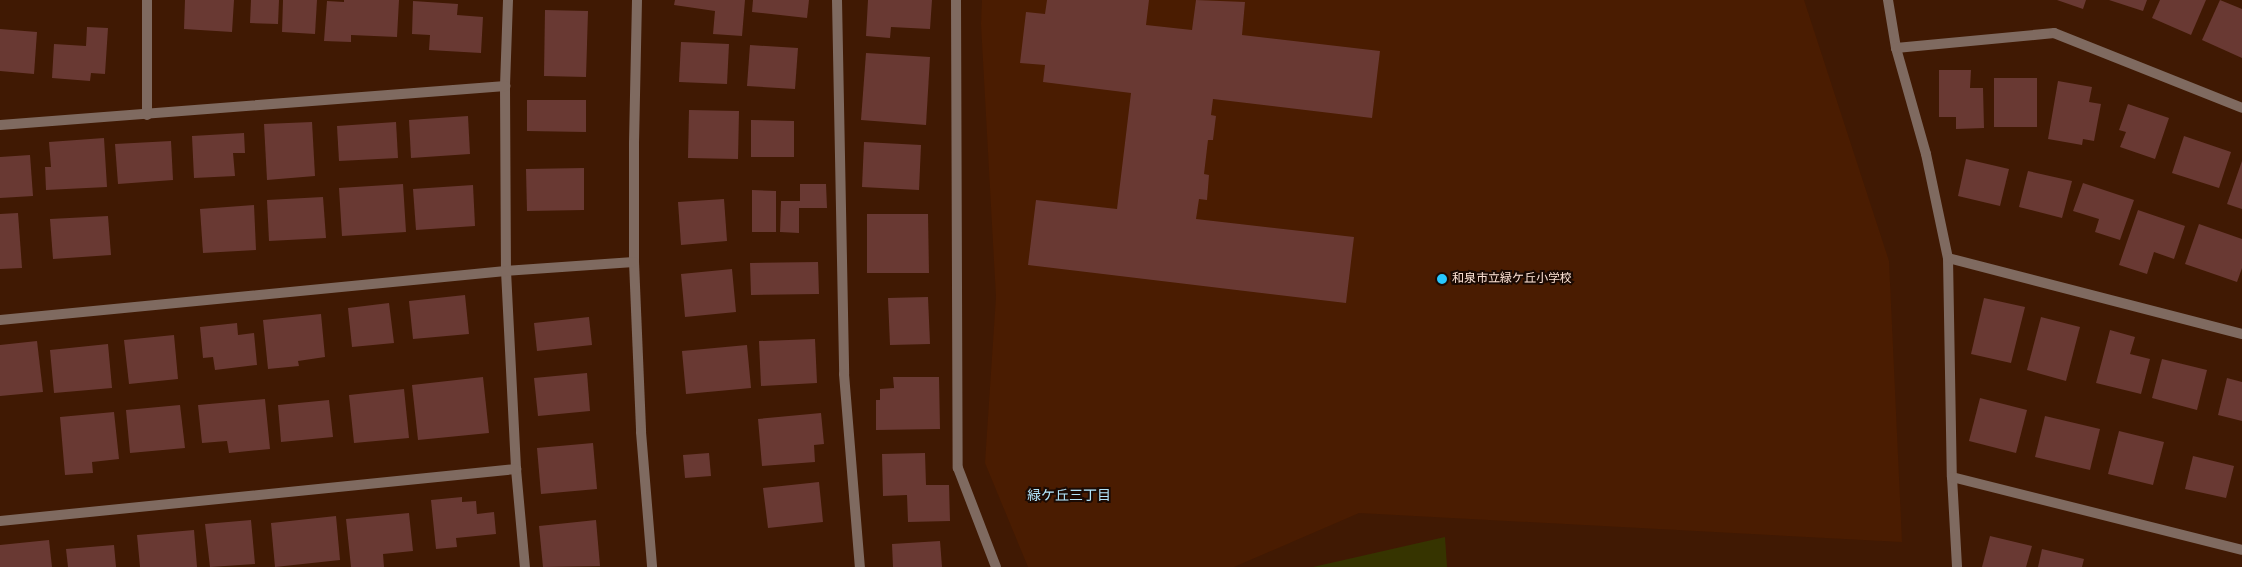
<!DOCTYPE html>
<meta charset="utf-8">
<style>
body{margin:0}
#map{position:relative;width:2242px;height:567px;overflow:hidden;background:#401903;font-family:"Work Sans","Noto Sans JP",sans-serif}
div>[style]{position:absolute}
.built>*{inset:0;background:#4a1c01}
.green>*{inset:0;background:#363400}
.building>*{inset:0;background:#693933}
.street>*{height:10px;margin:-5px;padding:0 5px;transform-origin:5px;border-radius:5px;background:#7f6a60}
.dots>*{width:14px;height:14px;translate:-50% -50%;box-sizing:border-box;border:2px solid #1b0a03;border-radius:50%}
span{translate:-50% -50%;white-space:nowrap;text-align:center;line-height:1.15;-webkit-text-stroke:4px #1b0a03;paint-order:stroke}
.poi-label{font-size:12px;color:#fee3d6}
.left{translate:0 -50%;text-align:left}
.neighbourhood-label{font-size:14px;color:#b2e4fa}
</style>
<div id="map">
<div class="built">
<i style="clip-path:polygon(982px 0,1804px 0,1889px 261px,1902px 542px,1359px 513px,1234px 567px,1028px 567px,985px 463px,996px 297px,981px 24px)"></i>
</div>
<div class="green">
<i style="clip-path:polygon(1445px 537px,1447px 567px,1313px 567px)"></i>
</div>
<div class="building">
<i style="clip-path:polygon(185px 0,234px 0,232px 32px,184px 29px)"></i>
<i style="clip-path:polygon(251px 0,279px 0,278px 24px,250px 23px)"></i>
<i style="clip-path:polygon(283px 0,317px 0,315px 34px,282px 32px)"></i>
<i style="clip-path:polygon(344px 0,399px 0,397px 37px,351px 35px,351px 42px,324px 41px,327px 1px,344px 2px)"></i>
<i style="clip-path:polygon(675px 0,745px 0,742px 36px,713px 34px,715px 11px,674px 5px)"></i>
<i style="clip-path:polygon(753px 0,809px 0,807px 18px,752px 12px)"></i>
<i style="clip-path:polygon(868px 0,932px 0,930px 29px,891px 27px,890px 38px,866px 36px)"></i>
<i style="clip-path:polygon(1047px 0,1149px 0,1146px 25px,1192px 30px,1196px 0,1245px 2px,1242px 35px,1380px 51px,1372px 118px,1213px 99px,1211px 115px,1216px 116px,1213px 140px,1208px 140px,1204px 174px,1209px 175px,1207px 200px,1199px 199px,1196px 219px,1354px 237px,1346px 303px,1028px 265px,1036px 200px,1117px 209px,1131px 93px,1043px 82px,1045px 65px,1020px 63px,1026px 12px,1045px 14px)"></i>
<i style="clip-path:polygon(2057px 0,2086px 0,2083px 9px)"></i>
<i style="clip-path:polygon(2109px 0,2147px 0,2143px 11px)"></i>
<i style="clip-path:polygon(2160px 0,2206px 0,2191px 35px,2152px 18px)"></i>
<i style="clip-path:polygon(2220px 0,2242px 9px,2242px 58px,2202px 40px)"></i>
<i style="clip-path:polygon(413px 1px,458px 4px,457px 15px,483px 17px,481px 53px,429px 50px,430px 35px,412px 34px)"></i>
<i style="clip-path:polygon(545px 10px,588px 11px,586px 77px,544px 76px)"></i>
<i style="clip-path:polygon(87px 27px,108px 28px,105px 74px,91px 73px,90px 81px,52px 78px,54px 44px,86px 46px)"></i>
<i style="clip-path:polygon(0 29px,37px 32px,34px 74px,0 71px)"></i>
<i style="clip-path:polygon(681px 42px,729px 44px,727px 84px,679px 82px)"></i>
<i style="clip-path:polygon(750px 45px,798px 48px,795px 89px,747px 86px)"></i>
<i style="clip-path:polygon(866px 53px,930px 57px,926px 125px,861px 120px)"></i>
<i style="clip-path:polygon(1939px 70px,1971px 70px,1970px 88px,1983px 88px,1984px 128px,1956px 129px,1956px 117px,1939px 117px)"></i>
<i style="clip-path:polygon(1994px 78px,2037px 78px,2037px 127px,1994px 127px)"></i>
<i style="clip-path:polygon(2058px 81px,2092px 87px,2089px 102px,2101px 104px,2094px 141px,2083px 139px,2082px 145px,2048px 139px)"></i>
<i style="clip-path:polygon(527px 100px,586px 100px,586px 132px,527px 131px)"></i>
<i style="clip-path:polygon(2128px 104px,2169px 118px,2155px 159px,2120px 147px,2126px 132px,2119px 130px)"></i>
<i style="clip-path:polygon(689px 110px,739px 111px,738px 159px,688px 158px)"></i>
<i style="clip-path:polygon(468px 116px,470px 154px,411px 158px,409px 120px)"></i>
<i style="clip-path:polygon(751px 120px,794px 121px,794px 157px,751px 157px)"></i>
<i style="clip-path:polygon(312px 122px,315px 176px,267px 180px,264px 124px)"></i>
<i style="clip-path:polygon(396px 122px,398px 158px,339px 161px,337px 126px)"></i>
<i style="clip-path:polygon(244px 133px,245px 153px,233px 153px,235px 176px,194px 178px,192px 136px)"></i>
<i style="clip-path:polygon(2184px 136px,2231px 152px,2219px 188px,2172px 173px)"></i>
<i style="clip-path:polygon(104px 138px,107px 187px,46px 190px,45px 167px,51px 167px,49px 142px)"></i>
<i style="clip-path:polygon(171px 141px,173px 180px,118px 184px,115px 144px)"></i>
<i style="clip-path:polygon(864px 142px,921px 145px,919px 190px,862px 187px)"></i>
<i style="clip-path:polygon(30px 155px,33px 196px,0 198px,0 157px)"></i>
<i style="clip-path:polygon(1966px 159px,2009px 169px,2000px 206px,1958px 196px)"></i>
<i style="clip-path:polygon(2242px 161px,2242px 209px,2227px 204px)"></i>
<i style="clip-path:polygon(584px 168px,584px 210px,527px 211px,526px 169px)"></i>
<i style="clip-path:polygon(2028px 171px,2072px 181px,2062px 218px,2019px 207px)"></i>
<i style="clip-path:polygon(2083px 183px,2134px 200px,2120px 240px,2095px 232px,2099px 219px,2073px 211px)"></i>
<i style="clip-path:polygon(403px 184px,406px 232px,342px 236px,339px 188px)"></i>
<i style="clip-path:polygon(800px 184px,826px 184px,827px 208px,799px 208px,799px 233px,780px 232px,781px 201px,800px 201px)"></i>
<i style="clip-path:polygon(473px 185px,475px 226px,416px 230px,413px 189px)"></i>
<i style="clip-path:polygon(752px 190px,776px 191px,776px 232px,752px 232px)"></i>
<i style="clip-path:polygon(323px 197px,326px 238px,269px 241px,267px 200px)"></i>
<i style="clip-path:polygon(724px 199px,727px 241px,681px 245px,678px 202px)"></i>
<i style="clip-path:polygon(254px 205px,256px 250px,203px 253px,200px 209px)"></i>
<i style="clip-path:polygon(2138px 210px,2185px 226px,2174px 259px,2154px 252px,2147px 274px,2119px 265px)"></i>
<i style="clip-path:polygon(18px 213px,22px 268px,0 269px,0 214px)"></i>
<i style="clip-path:polygon(867px 214px,928px 214px,929px 273px,867px 273px)"></i>
<i style="clip-path:polygon(108px 216px,111px 255px,53px 259px,50px 219px)"></i>
<i style="clip-path:polygon(2199px 224px,2242px 239px,2242px 268px,2237px 282px,2185px 264px)"></i>
<i style="clip-path:polygon(818px 262px,819px 294px,751px 295px,750px 263px)"></i>
<i style="clip-path:polygon(732px 269px,736px 312px,685px 317px,681px 274px)"></i>
<i style="clip-path:polygon(465px 295px,469px 334px,413px 339px,409px 301px)"></i>
<i style="clip-path:polygon(928px 297px,930px 344px,890px 345px,888px 298px)"></i>
<i style="clip-path:polygon(1984px 298px,2025px 307px,2011px 363px,1971px 354px)"></i>
<i style="clip-path:polygon(389px 303px,394px 343px,352px 347px,348px 308px)"></i>
<i style="clip-path:polygon(321px 314px,325px 357px,298px 361px,299px 366px,268px 369px,263px 320px)"></i>
<i style="clip-path:polygon(589px 317px,592px 345px,537px 351px,534px 323px)"></i>
<i style="clip-path:polygon(2041px 317px,2080px 327px,2066px 381px,2027px 370px)"></i>
<i style="clip-path:polygon(237px 323px,238px 335px,254px 333px,257px 365px,215px 370px,213px 357px,203px 358px,200px 327px)"></i>
<i style="clip-path:polygon(2110px 330px,2135px 337px,2130px 354px,2150px 359px,2141px 394px,2096px 383px)"></i>
<i style="clip-path:polygon(174px 335px,178px 379px,129px 384px,124px 340px)"></i>
<i style="clip-path:polygon(815px 339px,817px 383px,761px 386px,759px 341px)"></i>
<i style="clip-path:polygon(37px 341px,43px 392px,0 396px,0 345px)"></i>
<i style="clip-path:polygon(108px 344px,112px 388px,54px 393px,50px 350px)"></i>
<i style="clip-path:polygon(747px 345px,751px 388px,686px 394px,682px 351px)"></i>
<i style="clip-path:polygon(2162px 359px,2207px 370px,2197px 410px,2152px 398px)"></i>
<i style="clip-path:polygon(587px 373px,590px 411px,538px 416px,534px 378px)"></i>
<i style="clip-path:polygon(483px 377px,489px 433px,418px 440px,412px 385px)"></i>
<i style="clip-path:polygon(893px 377px,939px 377px,940px 429px,876px 430px,876px 400px,880px 400px,880px 389px,894px 388px)"></i>
<i style="clip-path:polygon(2227px 378px,2242px 382px,2242px 421px,2218px 415px)"></i>
<i style="clip-path:polygon(404px 389px,409px 438px,354px 443px,349px 395px)"></i>
<i style="clip-path:polygon(1980px 398px,2027px 410px,2016px 453px,1969px 441px)"></i>
<i style="clip-path:polygon(265px 399px,270px 449px,229px 453px,227px 441px,202px 443px,198px 405px)"></i>
<i style="clip-path:polygon(329px 400px,333px 437px,281px 442px,278px 405px)"></i>
<i style="clip-path:polygon(180px 405px,185px 448px,130px 453px,126px 410px)"></i>
<i style="clip-path:polygon(114px 412px,119px 459px,92px 462px,93px 473px,65px 475px,60px 417px)"></i>
<i style="clip-path:polygon(821px 413px,824px 444px,814px 445px,815px 462px,762px 466px,758px 419px)"></i>
<i style="clip-path:polygon(2045px 416px,2100px 429px,2090px 470px,2035px 457px)"></i>
<i style="clip-path:polygon(2119px 431px,2164px 442px,2153px 485px,2108px 474px)"></i>
<i style="clip-path:polygon(593px 443px,597px 489px,541px 494px,537px 448px)"></i>
<i style="clip-path:polygon(709px 453px,711px 476px,685px 478px,683px 455px)"></i>
<i style="clip-path:polygon(925px 453px,926px 485px,949px 485px,950px 521px,908px 522px,907px 495px,883px 496px,882px 454px)"></i>
<i style="clip-path:polygon(2193px 456px,2234px 466px,2226px 498px,2185px 489px)"></i>
<i style="clip-path:polygon(819px 482px,823px 522px,768px 528px,763px 488px)"></i>
<i style="clip-path:polygon(462px 497px,462px 502px,476px 501px,477px 514px,494px 512px,496px 534px,456px 538px,457px 547px,436px 549px,431px 500px)"></i>
<i style="clip-path:polygon(409px 513px,413px 551px,383px 554px,384px 567px,351px 567px,346px 519px)"></i>
<i style="clip-path:polygon(336px 516px,340px 560px,275px 567px,271px 523px)"></i>
<i style="clip-path:polygon(251px 520px,255px 564px,210px 567px,205px 524px)"></i>
<i style="clip-path:polygon(596px 520px,600px 566px,543px 567px,539px 526px)"></i>
<i style="clip-path:polygon(194px 530px,197px 567px,140px 567px,137px 535px)"></i>
<i style="clip-path:polygon(1990px 536px,2032px 546px,2026px 567px,1982px 567px)"></i>
<i style="clip-path:polygon(49px 540px,52px 567px,0 567px,0 545px)"></i>
<i style="clip-path:polygon(940px 541px,942px 567px,893px 567px,892px 544px)"></i>
<i style="clip-path:polygon(114px 545px,116px 567px,68px 567px,66px 549px)"></i>
<i style="clip-path:polygon(2042px 549px,2084px 559px,2082px 567px,2038px 567px)"></i>
</div>
<div class="street">
<i style="left:508px;top:0;width:86px;rotate:92deg"></i>
<i style="left:505px;top:86px;width:185px;rotate:89.7deg"></i>
<i style="left:506px;top:271px;width:198px;rotate:87.1deg"></i>
<i style="left:516px;top:469px;width:98px;rotate:84.8deg"></i>
<i style="left:637px;top:0;width:143px;rotate:91.2deg"></i>
<i style="left:634px;top:143px;width:119px;rotate:90deg"></i>
<i style="left:634px;top:262px;width:170px;rotate:87.6deg"></i>
<i style="left:641px;top:432px;width:135px;rotate:85.3deg"></i>
<i style="left:837px;top:0;width:374px;rotate:88.9deg"></i>
<i style="left:844px;top:374px;width:194px;rotate:85.3deg"></i>
<i style="left:956px;top:0;width:468px;rotate:89.8deg"></i>
<i style="left:958px;top:468px;width:106px;rotate:69deg"></i>
<i style="left:1888px;top:0;width:49px;rotate:80.5deg"></i>
<i style="left:1896px;top:48px;width:110px;rotate:74.2deg"></i>
<i style="left:1926px;top:154px;width:106px;rotate:78.1deg"></i>
<i style="left:1948px;top:258px;width:219px;rotate:89deg"></i>
<i style="left:1952px;top:477px;width:90px;rotate:86.8deg"></i>
<i style="left:1896px;top:48px;width:159px;rotate:-5.4deg"></i>
<i style="left:2054px;top:33px;width:202px;rotate:21.7deg"></i>
<i style="left:147px;top:115px;width:115px;rotate:-90deg"></i>
<i style="left:0;top:125px;width:507px;rotate:-4.42deg"></i>
<i style="left:1948px;top:258px;width:304px;rotate:14.5deg"></i>
<i style="left:0;top:320px;width:508px;rotate:-5.53deg"></i>
<i style="left:506px;top:271px;width:128px;rotate:-4deg"></i>
<i style="left:1952px;top:477px;width:299px;rotate:14.1deg"></i>
<i style="left:0;top:521px;width:519px;rotate:-5.75deg"></i>
</div>
<div class="dots">
<i style="left:1442px;top:279px;background:#28c8ff"></i>
</div>
<div class="poi-label">
<span class="left" style="left:1452px;top:279px">和泉市立緑ケ丘小学校</span>
</div>
<div class="neighbourhood-label">
<span style="left:1069px;top:495px">緑ケ丘三丁目</span>
</div>
</div>
